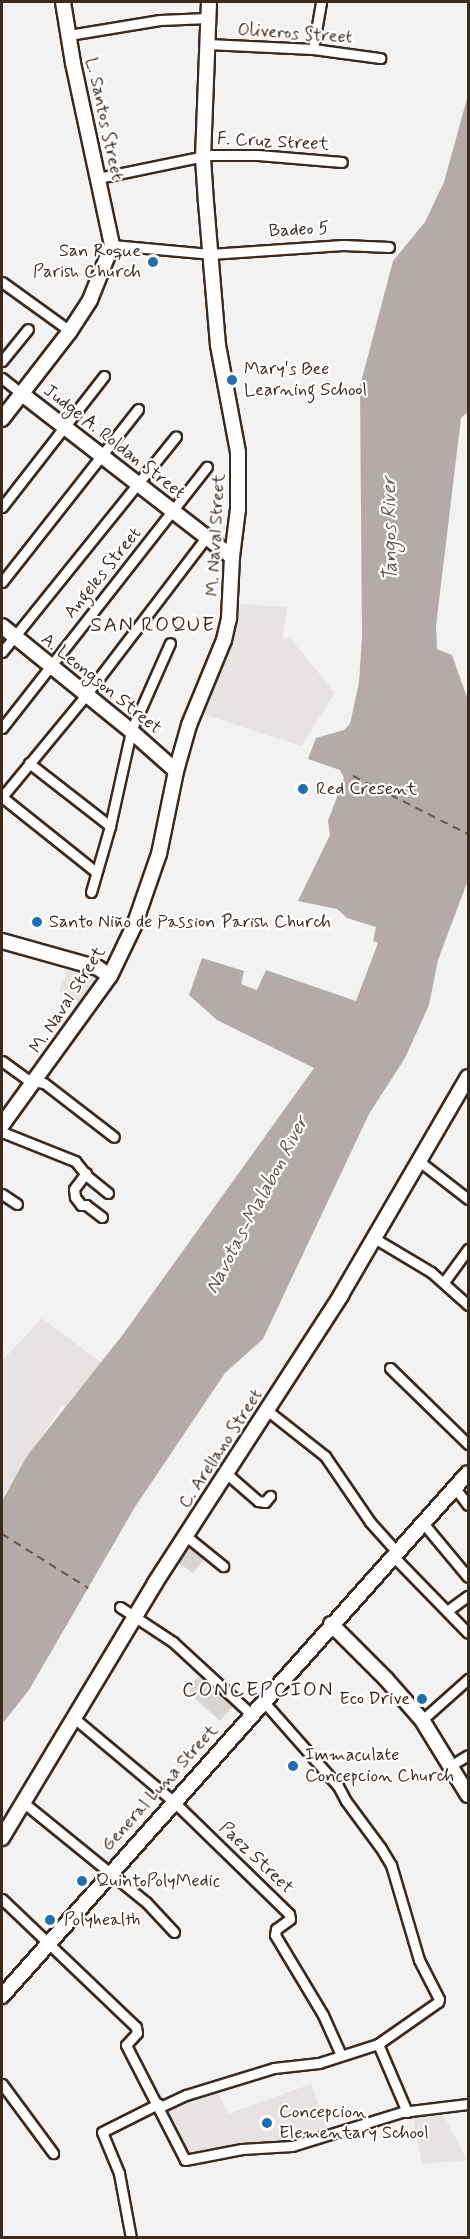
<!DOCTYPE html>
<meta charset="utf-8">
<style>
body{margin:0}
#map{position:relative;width:470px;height:2239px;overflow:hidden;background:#f3f2f2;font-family:Mynerve,sans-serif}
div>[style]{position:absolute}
.built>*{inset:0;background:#e6e3e2}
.green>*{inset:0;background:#d8d5d2}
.water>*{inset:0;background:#b2aba7}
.ferry>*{height:1.5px;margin-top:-0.75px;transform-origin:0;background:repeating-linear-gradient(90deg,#65574e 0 8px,transparent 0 14px)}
.roads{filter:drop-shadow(2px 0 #3b2a1e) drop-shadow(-2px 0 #3b2a1e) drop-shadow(0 2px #3b2a1e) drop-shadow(0 -2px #3b2a1e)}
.street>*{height:9px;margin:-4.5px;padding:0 4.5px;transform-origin:4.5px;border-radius:4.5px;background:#fff}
.secondary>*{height:14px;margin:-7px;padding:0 7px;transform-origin:7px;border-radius:7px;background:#fff}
.dots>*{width:16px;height:16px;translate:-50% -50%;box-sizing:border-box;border:3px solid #fff;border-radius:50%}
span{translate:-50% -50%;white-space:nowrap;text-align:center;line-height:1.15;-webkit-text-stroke:4.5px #fff;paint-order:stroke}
.street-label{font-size:18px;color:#3b2a1e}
.poi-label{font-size:18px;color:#3b2a1e}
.right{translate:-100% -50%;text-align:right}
.left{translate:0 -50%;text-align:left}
.water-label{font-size:20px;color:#65574e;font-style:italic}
.quarter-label{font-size:21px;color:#3b2a1e;letter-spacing:1.5px}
.frame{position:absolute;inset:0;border:3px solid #3b2a1e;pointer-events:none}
</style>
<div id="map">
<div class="built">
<i style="clip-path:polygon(240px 604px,287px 607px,283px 638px,291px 639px,335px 693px,301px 746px,203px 714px,237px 631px)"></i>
<i style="clip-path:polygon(71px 963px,104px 977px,84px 1007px,59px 991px)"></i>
<i style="clip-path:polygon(42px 1318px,130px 1384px,80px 1422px,62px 1405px,2px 1498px,2px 1357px,4px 1359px)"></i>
<i style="clip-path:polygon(311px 2084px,328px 2132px,292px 2144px,186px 2159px,162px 2109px,216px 2088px,228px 2114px)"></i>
<i style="clip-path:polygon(443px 2114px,467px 2160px,422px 2164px,413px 2118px)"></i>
</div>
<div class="green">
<i style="clip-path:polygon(188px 1542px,207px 1556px,193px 1573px,176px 1561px)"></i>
<i style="clip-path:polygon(198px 1677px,204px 1677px,236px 1703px,220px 1721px,190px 1694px,189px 1686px)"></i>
</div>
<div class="water">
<i style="clip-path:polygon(468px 95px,468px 412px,461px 418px,436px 626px,437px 649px,452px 655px,468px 700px,468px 880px,438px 960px,429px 1005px,405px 1058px,369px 1114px,263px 1339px,225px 1373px,135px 1507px,29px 1690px,2px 1724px,2px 1501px,27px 1456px,124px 1333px,314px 1068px,217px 1020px,189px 995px,202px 958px,244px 971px,241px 984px,257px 990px,266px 970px,356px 1001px,378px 943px,373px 941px,376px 927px,347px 918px,337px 909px,298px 901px,330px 835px,328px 821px,344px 778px,340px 770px,308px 759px,316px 738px,344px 730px,350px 724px,359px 683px,362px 636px,360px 386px,393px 261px,425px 222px,444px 182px)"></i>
</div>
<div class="ferry">
<i style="left:353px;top:776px;width:129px;rotate:26.8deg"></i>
<i style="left:2px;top:1534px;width:102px;rotate:32.1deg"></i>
</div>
<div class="roads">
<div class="street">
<i style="left:69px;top:35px;width:92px;rotate:-9.4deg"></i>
<i style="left:160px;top:20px;width:48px;rotate:-2.4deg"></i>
<i style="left:207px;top:44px;width:106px;rotate:2.7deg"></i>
<i style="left:313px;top:49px;width:68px;rotate:7.7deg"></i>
<i style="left:313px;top:49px;width:48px;rotate:-80.3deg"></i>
<i style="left:98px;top:178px;width:113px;rotate:-11.7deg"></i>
<i style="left:209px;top:155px;width:49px"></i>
<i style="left:258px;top:155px;width:84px;rotate:4.8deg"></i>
<i style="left:112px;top:245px;width:98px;rotate:5.2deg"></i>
<i style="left:210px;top:254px;width:133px;rotate:-3.9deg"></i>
<i style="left:343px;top:245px;width:46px;rotate:2.5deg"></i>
<i style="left:2px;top:282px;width:84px;rotate:35.8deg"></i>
<i style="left:2px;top:361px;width:41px;rotate:-50.9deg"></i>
<i style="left:2px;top:378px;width:26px;rotate:39deg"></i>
<i style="left:2px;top:507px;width:166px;rotate:-52.1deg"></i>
<i style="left:2px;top:582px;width:220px;rotate:-51.8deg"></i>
<i style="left:2px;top:652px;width:277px;rotate:-51.1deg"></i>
<i style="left:2px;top:728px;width:332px;rotate:-51.9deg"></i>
<i style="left:29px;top:763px;width:103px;rotate:37.9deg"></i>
<i style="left:96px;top:872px;width:120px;rotate:-141.4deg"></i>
<i style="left:2px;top:797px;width:132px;rotate:-50.5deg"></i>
<i style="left:86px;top:695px;width:200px;rotate:-52.7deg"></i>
<i style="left:91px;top:892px;width:69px;rotate:-73.9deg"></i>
<i style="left:110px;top:826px;width:97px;rotate:-77.5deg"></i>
<i style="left:131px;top:731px;width:96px;rotate:-66.1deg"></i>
<i style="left:2px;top:1061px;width:32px;rotate:36deg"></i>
<i style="left:28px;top:1080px;width:16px;rotate:11deg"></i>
<i style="left:44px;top:1083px;width:88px;rotate:37.6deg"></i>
<i style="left:2px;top:1132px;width:79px;rotate:21.7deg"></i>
<i style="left:75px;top:1161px;width:19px;rotate:51deg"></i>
<i style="left:87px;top:1176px;width:27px;rotate:39deg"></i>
<i style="left:419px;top:1161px;width:62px;rotate:37.8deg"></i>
<i style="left:86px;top:1173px;width:20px;rotate:127deg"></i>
<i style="left:74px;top:1189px;width:8px;rotate:83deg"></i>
<i style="left:75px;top:1197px;width:10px;rotate:53deg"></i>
<i style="left:81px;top:1205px;width:5px"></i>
<i style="left:86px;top:1205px;width:20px;rotate:37deg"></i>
<i style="left:2px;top:1194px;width:18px;rotate:34deg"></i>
<i style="left:374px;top:1238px;width:66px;rotate:30.8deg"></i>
<i style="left:431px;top:1272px;width:50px;rotate:41.7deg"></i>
<i style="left:444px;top:1282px;width:41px;rotate:-54deg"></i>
<i style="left:390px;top:1368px;width:109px;rotate:44.3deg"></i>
<i style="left:268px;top:1411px;width:73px;rotate:38.3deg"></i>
<i style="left:325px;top:1456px;width:80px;rotate:55.7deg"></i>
<i style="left:370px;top:1522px;width:40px;rotate:48deg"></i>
<i style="left:227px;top:1474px;width:41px;rotate:41.1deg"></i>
<i style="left:258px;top:1501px;width:7px;rotate:8deg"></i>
<i style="left:265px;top:1502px;width:8px;rotate:-50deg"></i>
<i style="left:455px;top:1488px;width:21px;rotate:53deg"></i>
<i style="left:423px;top:1523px;width:70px;rotate:50.2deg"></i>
<i style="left:186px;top:1536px;width:48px;rotate:39deg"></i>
<i style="left:393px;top:1556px;width:107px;rotate:45.8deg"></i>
<i style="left:120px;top:1607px;width:64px;rotate:33.4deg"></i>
<i style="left:173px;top:1642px;width:106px;rotate:42.7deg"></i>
<i style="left:447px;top:1611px;width:26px;rotate:-36deg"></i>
<i style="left:74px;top:1718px;width:129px;rotate:40deg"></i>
<i style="left:173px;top:1801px;width:162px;rotate:44.2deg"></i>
<i style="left:289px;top:1914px;width:5px;rotate:79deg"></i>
<i style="left:290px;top:1919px;width:17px;rotate:144deg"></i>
<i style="left:276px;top:1929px;width:6px;rotate:99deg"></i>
<i style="left:275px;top:1935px;width:93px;rotate:59deg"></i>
<i style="left:323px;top:2015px;width:44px;rotate:65.8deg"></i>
<i style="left:422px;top:1720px;width:62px;rotate:-41.7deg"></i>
<i style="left:450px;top:1766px;width:21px;rotate:-31deg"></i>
<i style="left:24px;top:1803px;width:157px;rotate:39.1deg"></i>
<i style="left:146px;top:1902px;width:41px;rotate:47deg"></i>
<i style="left:2px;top:1899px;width:185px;rotate:43.7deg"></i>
<i style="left:136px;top:2027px;width:6px;rotate:81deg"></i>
<i style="left:137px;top:2033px;width:16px;rotate:133deg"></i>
<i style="left:126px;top:2045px;width:129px;rotate:62.8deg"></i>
<i style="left:185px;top:2160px;width:58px;rotate:-10.9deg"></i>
<i style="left:242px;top:2149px;width:50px;rotate:-3.4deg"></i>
<i style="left:292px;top:2146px;width:115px;rotate:-17.2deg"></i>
<i style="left:402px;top:2112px;width:66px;rotate:-6.9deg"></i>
<i style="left:378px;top:2044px;width:74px;rotate:66.9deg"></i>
<i style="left:2px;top:2084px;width:86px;rotate:53.5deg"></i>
<i style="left:160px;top:2107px;width:29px;rotate:-25deg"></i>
<i style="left:186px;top:2095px;width:92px;rotate:-17.1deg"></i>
<i style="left:274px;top:2068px;width:45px;rotate:-6.3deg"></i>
<i style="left:319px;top:2063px;width:62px;rotate:-17.9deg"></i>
<i style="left:378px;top:2044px;width:73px;rotate:-35deg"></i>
<i style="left:438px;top:2002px;width:3px;rotate:-72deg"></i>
<i style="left:439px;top:1999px;width:44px;rotate:-117.1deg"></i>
<i style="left:419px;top:1960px;width:99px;rotate:-106.4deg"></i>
<i style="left:391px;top:1865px;width:21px;rotate:-121deg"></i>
<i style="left:380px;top:1847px;width:57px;rotate:-126.5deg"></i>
<i style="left:346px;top:1801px;width:17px;rotate:-118deg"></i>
<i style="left:338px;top:1786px;width:113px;rotate:-131.4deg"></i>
<i style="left:131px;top:2238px;width:66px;rotate:-100.5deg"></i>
<i style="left:119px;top:2173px;width:44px;rotate:-112.5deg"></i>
<i style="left:102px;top:2132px;width:63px;rotate:-26.6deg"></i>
</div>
<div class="secondary">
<i style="left:22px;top:394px;width:266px;rotate:37.8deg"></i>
<i style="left:2px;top:419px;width:111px;rotate:-52.3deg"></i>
<i style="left:70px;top:331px;width:37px;rotate:-57deg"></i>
<i style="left:90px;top:300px;width:59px;rotate:-68.2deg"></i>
<i style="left:112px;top:245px;width:186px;rotate:-102.1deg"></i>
<i style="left:73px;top:63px;width:62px;rotate:-99.3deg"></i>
<i style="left:2px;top:626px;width:166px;rotate:39.1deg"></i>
<i style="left:131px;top:731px;width:60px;rotate:41.6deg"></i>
<i style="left:2px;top:941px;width:100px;rotate:15.7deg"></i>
<i style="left:98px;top:968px;width:14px;rotate:34deg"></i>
<i style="left:2px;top:1125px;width:184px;rotate:-54.1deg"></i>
<i style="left:110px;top:976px;width:55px;rotate:-64.4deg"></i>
<i style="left:134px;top:926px;width:76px;rotate:-70.9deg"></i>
<i style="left:159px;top:854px;width:85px;rotate:-78.4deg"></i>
<i style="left:176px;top:771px;width:48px;rotate:-74.2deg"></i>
<i style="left:189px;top:725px;width:92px;rotate:-67.6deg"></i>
<i style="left:224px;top:640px;width:23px;rotate:-77deg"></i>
<i style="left:229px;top:618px;width:61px;rotate:-87.2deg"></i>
<i style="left:232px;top:557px;width:48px;rotate:-82.9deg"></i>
<i style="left:238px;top:509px;width:57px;rotate:-90deg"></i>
<i style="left:238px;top:452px;width:109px;rotate:-100.6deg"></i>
<i style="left:218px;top:345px;width:143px;rotate:-94.8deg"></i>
<i style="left:206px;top:203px;width:45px;rotate:-93.8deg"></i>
<i style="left:203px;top:158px;width:156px;rotate:-87.8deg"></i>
<i style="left:331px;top:1624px;width:78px;rotate:45deg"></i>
<i style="left:386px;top:1679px;width:55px;rotate:48.7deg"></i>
<i style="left:422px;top:1720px;width:88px;rotate:58.5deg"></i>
<i style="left:2px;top:1838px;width:297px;rotate:-59deg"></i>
<i style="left:155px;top:1583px;width:343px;rotate:-57.1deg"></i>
<i style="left:341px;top:1295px;width:252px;rotate:-59.8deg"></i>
<i style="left:2px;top:1996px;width:700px;rotate:-48.3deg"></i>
</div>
</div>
<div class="dots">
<i style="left:153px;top:262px;background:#1f6fb2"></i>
<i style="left:232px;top:380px;background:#1f6fb2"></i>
<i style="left:303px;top:789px;background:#1f6fb2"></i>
<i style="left:37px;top:922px;background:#1f6fb2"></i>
<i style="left:422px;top:1699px;background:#1f6fb2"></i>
<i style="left:293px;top:1766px;background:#1f6fb2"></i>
<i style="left:82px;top:1881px;background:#1f6fb2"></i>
<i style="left:50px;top:1920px;background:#1f6fb2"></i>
<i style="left:267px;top:2123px;background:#1f6fb2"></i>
</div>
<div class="street-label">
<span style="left:295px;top:34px;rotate:4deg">Oliveros Street</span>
<span style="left:104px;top:119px;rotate:78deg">L. Santos Street</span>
<span style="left:273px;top:142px;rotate:3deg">F. Cruz Street</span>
<span style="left:299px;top:230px;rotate:-3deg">Badeo 5</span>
<span style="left:114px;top:442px;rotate:38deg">Judge A. Roldan Street</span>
<span style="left:216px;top:535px;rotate:-87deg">M. Naval Street</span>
<span style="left:103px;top:573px;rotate:-51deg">Angeles Street</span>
<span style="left:101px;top:684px;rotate:39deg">A. Leongson Street</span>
<span style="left:68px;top:1000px;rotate:-57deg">M. Naval Street</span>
<span style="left:221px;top:1449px;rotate:-57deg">C. Arellano Street</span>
<span style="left:160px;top:1788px;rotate:-48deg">General Luna Street</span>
<span style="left:256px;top:1858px;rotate:44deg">Paez Street</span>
</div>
<div class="poi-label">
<span class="right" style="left:141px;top:262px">San Roque<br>Parish Church</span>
<span class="left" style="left:244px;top:380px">Mary's Bee<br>Learning School</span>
<span class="left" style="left:316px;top:789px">Red Cresent</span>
<span class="left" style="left:49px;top:922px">Santo Niño de Passion Parish Church</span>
<span class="right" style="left:410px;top:1699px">Eco Drive</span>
<span class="left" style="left:305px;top:1766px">Immaculate<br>Concepcion Church</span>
<span class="left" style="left:96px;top:1881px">QuintoPolyMedic</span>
<span class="left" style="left:64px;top:1920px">Polyhealth</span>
<span class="left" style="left:279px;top:2123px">Concepcion<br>Elementary School</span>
</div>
<div class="water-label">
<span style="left:390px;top:529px;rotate:-91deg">Tangos River</span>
<span style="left:257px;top:1205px;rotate:-62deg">Navotas-Malabon River</span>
</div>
<div class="quarter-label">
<span style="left:153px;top:625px">SAN ROQUE</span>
<span style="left:258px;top:1690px">CONCEPCION</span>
</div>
<div class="frame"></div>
</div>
